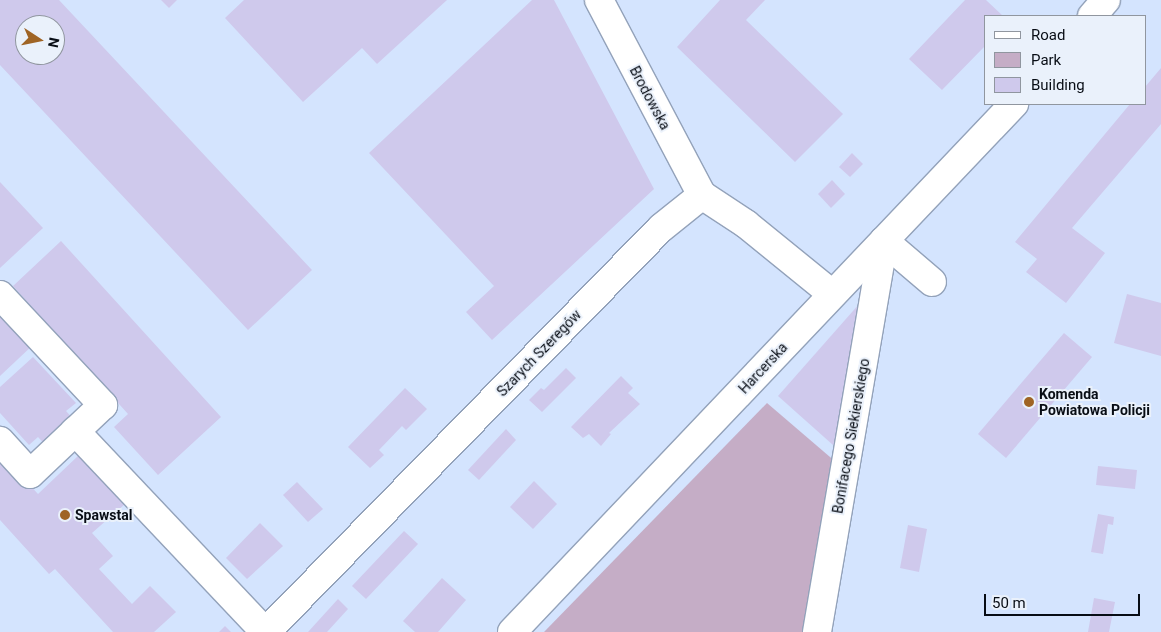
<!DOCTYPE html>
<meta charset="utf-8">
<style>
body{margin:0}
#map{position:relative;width:1161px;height:632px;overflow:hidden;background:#d4e4fe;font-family:Roboto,sans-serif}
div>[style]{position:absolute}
.green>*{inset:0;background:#c5adc6}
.building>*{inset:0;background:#cfc9ec}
.roads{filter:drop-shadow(1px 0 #93a2ba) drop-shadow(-1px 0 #93a2ba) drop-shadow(0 1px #93a2ba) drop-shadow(0 -1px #93a2ba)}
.minor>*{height:28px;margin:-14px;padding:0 14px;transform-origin:14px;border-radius:14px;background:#fff}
.dots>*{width:14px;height:14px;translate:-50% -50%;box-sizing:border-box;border:2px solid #eaf1fb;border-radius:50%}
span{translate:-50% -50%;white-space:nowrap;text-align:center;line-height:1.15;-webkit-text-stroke:4px #eaf1fb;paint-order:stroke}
.street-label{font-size:14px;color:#080d15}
.poi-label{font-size:14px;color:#080d15;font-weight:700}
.left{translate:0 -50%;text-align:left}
.legend{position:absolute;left:984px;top:15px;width:162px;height:90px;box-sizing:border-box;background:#eaf1fb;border:1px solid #90969f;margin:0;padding:6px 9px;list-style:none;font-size:15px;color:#080d15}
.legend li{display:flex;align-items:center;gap:10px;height:25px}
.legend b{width:25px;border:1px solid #90969f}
.north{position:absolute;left:15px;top:15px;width:50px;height:50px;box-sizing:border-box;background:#eaf1fb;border:1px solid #90969f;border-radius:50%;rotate:101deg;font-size:14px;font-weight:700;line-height:20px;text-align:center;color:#080d15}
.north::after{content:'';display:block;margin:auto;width:18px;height:22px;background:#9f6425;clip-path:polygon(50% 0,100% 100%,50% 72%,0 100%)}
.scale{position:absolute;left:984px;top:594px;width:156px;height:22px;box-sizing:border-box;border:2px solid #080d15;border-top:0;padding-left:6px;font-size:15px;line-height:18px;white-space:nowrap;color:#080d15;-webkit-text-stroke:4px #eaf1fb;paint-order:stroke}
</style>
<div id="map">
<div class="green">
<i style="clip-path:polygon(767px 403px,837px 463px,803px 632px,544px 632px)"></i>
</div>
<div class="building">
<i style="clip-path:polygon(evenodd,0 0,59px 0,312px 270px,248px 330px,0 65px,0 0,25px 25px,55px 25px,55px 55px,25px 55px,25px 25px)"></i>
<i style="clip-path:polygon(161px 0,177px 0,169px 8px)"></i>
<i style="clip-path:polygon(244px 0,447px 0,377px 64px,362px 48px,303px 102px,225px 18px)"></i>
<i style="clip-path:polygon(532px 0,554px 0,654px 189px,492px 340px,466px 312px,494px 286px,369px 153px)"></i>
<i style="clip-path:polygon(720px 0,765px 0,746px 20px,843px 114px,795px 162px,677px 47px)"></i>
<i style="clip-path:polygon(965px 0,986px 0,1003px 16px,985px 16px,985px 46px,942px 90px,909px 59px)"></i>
<i style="clip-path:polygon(1161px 68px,1161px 124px,1072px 228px,1105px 253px,1066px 303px,1026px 272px,1037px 259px,1015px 242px,1130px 104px,1145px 104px,1145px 87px)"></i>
<i style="clip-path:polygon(852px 153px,863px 164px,850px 177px,839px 167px)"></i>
<i style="clip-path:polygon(832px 180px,845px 194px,831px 208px,818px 194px)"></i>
<i style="clip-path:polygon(0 182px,43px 228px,0 268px)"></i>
<i style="clip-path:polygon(61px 241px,221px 417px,158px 475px,114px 427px,128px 414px,13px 286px)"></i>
<i style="clip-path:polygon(1127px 294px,1161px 303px,1161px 356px,1114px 343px)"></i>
<i style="clip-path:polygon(860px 303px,843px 433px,833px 445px,778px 396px)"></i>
<i style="clip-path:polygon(0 308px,34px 344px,0 376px)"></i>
<i style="clip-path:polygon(1064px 333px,1092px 357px,1006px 458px,978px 434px)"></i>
<i style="clip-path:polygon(33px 357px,76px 403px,66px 411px,77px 423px,49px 449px,38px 437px,29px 445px,0 413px,0 387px)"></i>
<i style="clip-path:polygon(566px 368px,576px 378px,542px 412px,529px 400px,541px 388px,544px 390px)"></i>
<i style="clip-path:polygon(621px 376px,633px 388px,628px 393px,640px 404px,609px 433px,611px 434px,601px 446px,589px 434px,583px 438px,571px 427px)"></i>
<i style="clip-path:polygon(405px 388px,427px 409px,406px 430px,402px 426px,379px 450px,384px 455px,370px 468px,348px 447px)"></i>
<i style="clip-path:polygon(506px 429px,516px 440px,479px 480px,468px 470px)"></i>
<i style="clip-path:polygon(0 453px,38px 494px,79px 455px,125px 504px,92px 533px,113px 556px,99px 569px,132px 604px,150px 586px,176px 612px,154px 632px,113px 632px,55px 569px,49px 574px,0 520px)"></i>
<i style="clip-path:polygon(1098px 466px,1137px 470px,1135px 489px,1096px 485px)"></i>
<i style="clip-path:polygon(534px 481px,557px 504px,533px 529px,510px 507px)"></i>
<i style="clip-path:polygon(297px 482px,323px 509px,308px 522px,283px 495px)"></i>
<i style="clip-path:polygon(1098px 514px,1114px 517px,1113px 525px,1108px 524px,1103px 554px,1091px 552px)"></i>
<i style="clip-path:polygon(260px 523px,283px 546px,247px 579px,226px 558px)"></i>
<i style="clip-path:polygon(908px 525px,927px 529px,919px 572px,900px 568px)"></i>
<i style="clip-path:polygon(404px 531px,418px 544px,366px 599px,352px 586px)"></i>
<i style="clip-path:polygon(442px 578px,466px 600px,438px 632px,415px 632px,403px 621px)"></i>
<i style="clip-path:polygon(1094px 598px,1115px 602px,1109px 632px,1088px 632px)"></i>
<i style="clip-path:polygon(338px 599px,348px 609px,327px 632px,308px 632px)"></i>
<i style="clip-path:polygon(225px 626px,231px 632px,219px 632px)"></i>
</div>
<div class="roads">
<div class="minor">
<i style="left:599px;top:0;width:221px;rotate:62.2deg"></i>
<i style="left:702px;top:195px;width:53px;rotate:33.4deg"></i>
<i style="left:746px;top:224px;width:111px;rotate:39.1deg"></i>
<i style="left:1092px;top:16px;width:21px;rotate:-49deg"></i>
<i style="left:884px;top:241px;width:63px;rotate:40.5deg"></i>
<i style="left:0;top:295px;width:151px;rotate:46.9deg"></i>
<i style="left:103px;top:405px;width:100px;rotate:136.6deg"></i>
<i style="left:30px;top:474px;width:45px;rotate:-132.3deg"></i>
<i style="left:75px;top:431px;width:277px;rotate:46.6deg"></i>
<i style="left:266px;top:632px;width:565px;rotate:-45.65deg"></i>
<i style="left:661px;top:228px;width:53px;rotate:-38.8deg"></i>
<i style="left:512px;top:632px;width:729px;rotate:-46.45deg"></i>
<i style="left:817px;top:632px;width:397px;rotate:-80.3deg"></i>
</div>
</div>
<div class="dots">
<i style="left:1029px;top:402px;background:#9f6425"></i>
<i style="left:65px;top:515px;background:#9f6425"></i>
</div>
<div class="street-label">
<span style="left:650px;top:98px;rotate:62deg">Brodowska</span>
<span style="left:539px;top:353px;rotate:-46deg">Szarych Szeregów</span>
<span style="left:763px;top:368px;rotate:-47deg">Harcerska</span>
<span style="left:851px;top:436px;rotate:-80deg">Bonifacego Siekierskiego</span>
</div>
<div class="poi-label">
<span class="left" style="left:1039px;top:402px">Komenda<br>Powiatowa Policji</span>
<span class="left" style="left:75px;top:515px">Spawstal</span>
</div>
<ul class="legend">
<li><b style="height:6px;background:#fff"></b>Road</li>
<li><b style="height:14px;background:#c5adc6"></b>Park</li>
<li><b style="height:14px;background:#cfc9ec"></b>Building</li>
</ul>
<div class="north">N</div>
<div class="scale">50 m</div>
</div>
